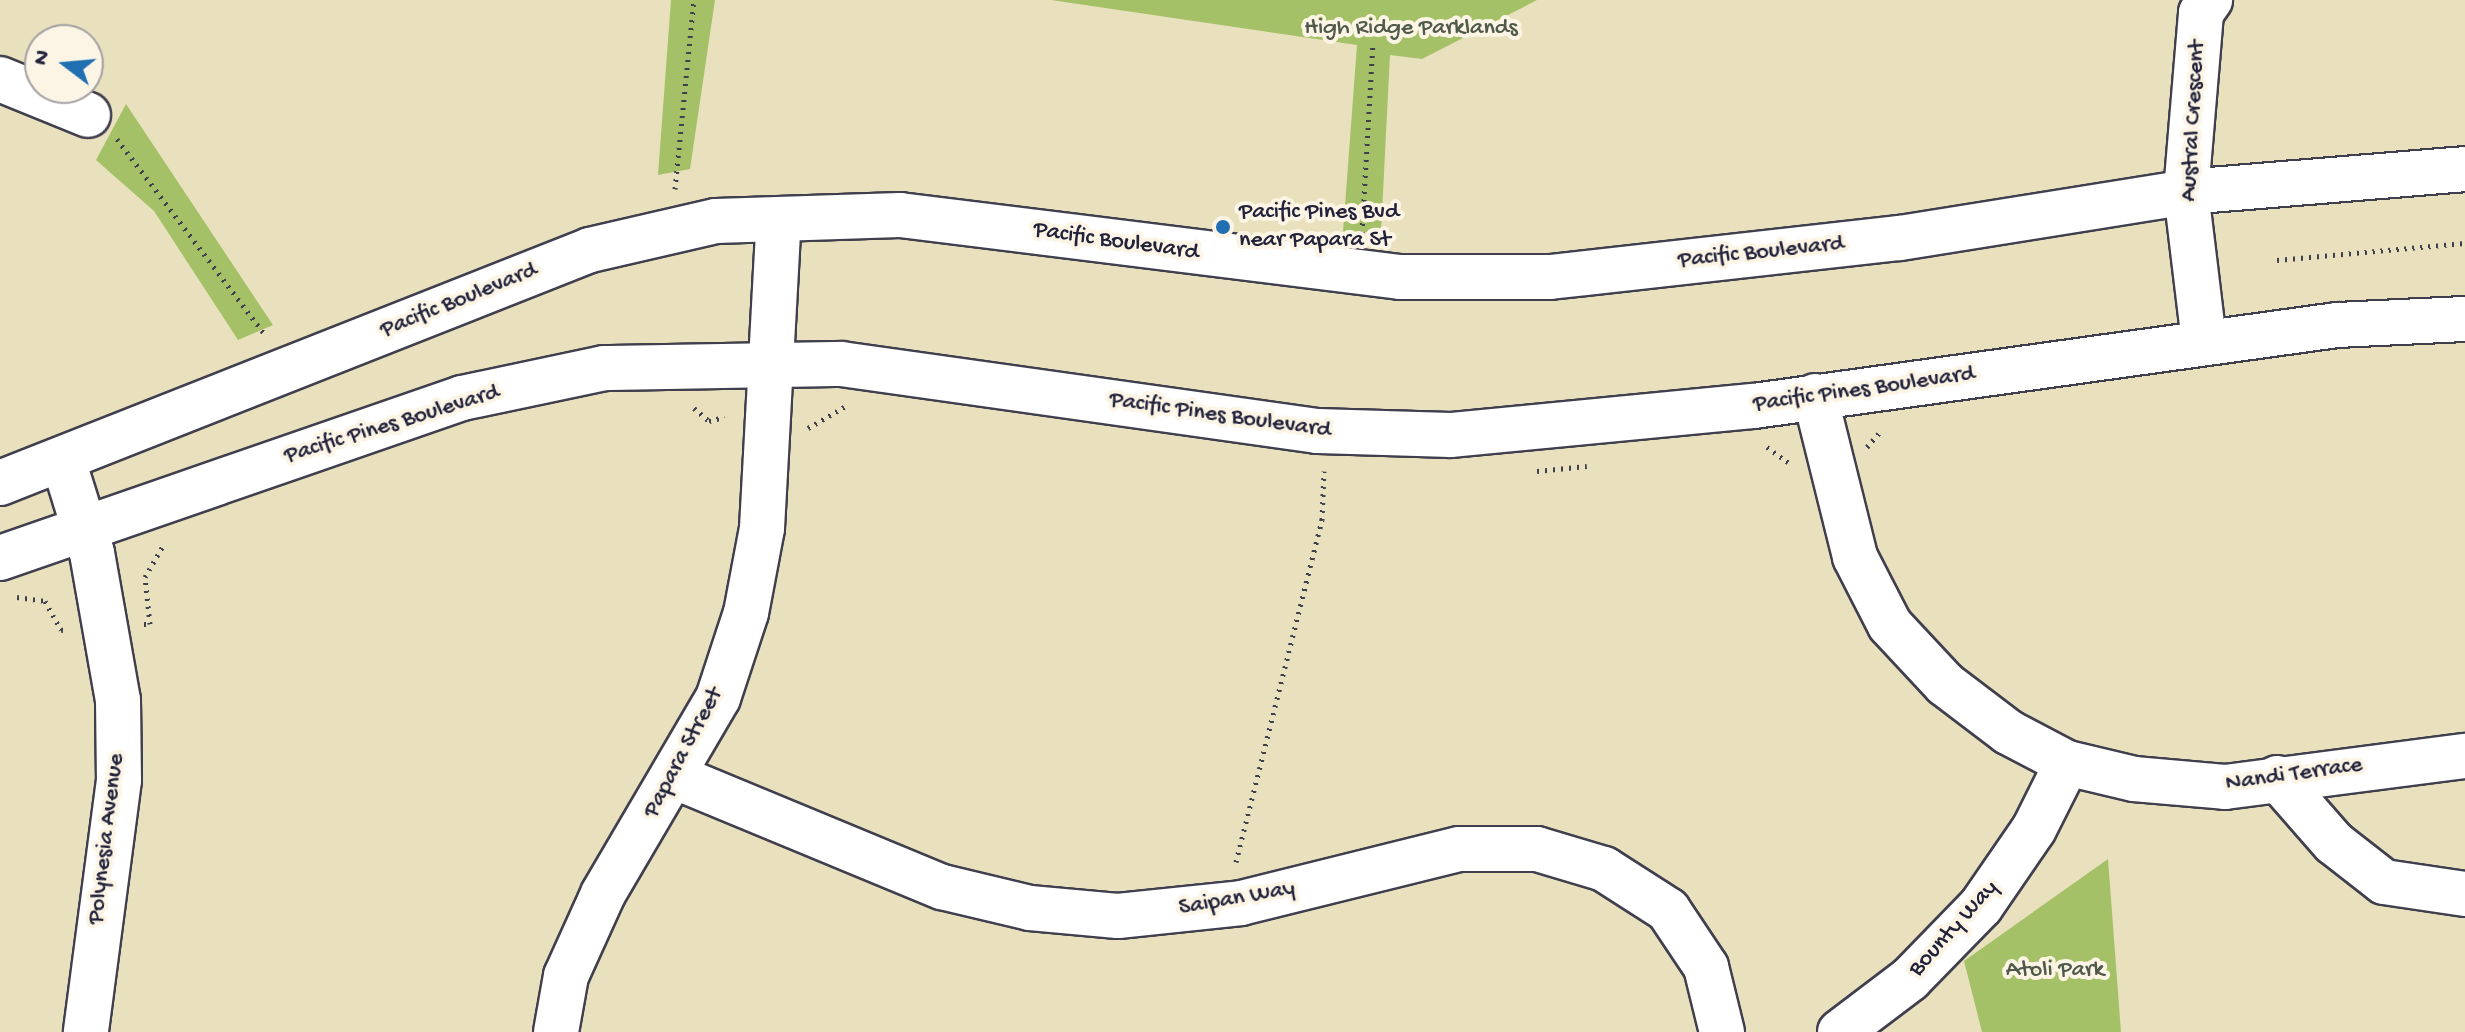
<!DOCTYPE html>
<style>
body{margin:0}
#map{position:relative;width:2465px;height:1032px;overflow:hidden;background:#e9e1bd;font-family:"Gochi Hand",sans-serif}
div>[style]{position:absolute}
.green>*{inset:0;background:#a5c167}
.path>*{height:5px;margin-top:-2.5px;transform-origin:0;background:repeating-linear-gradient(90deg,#403f4e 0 2px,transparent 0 8px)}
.roads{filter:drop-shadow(2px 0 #403f4e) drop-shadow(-2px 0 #403f4e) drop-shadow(0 2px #403f4e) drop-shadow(0 -2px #403f4e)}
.minor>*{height:44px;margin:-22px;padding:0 22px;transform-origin:22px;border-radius:22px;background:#fff}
.major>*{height:44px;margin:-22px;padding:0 22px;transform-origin:22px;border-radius:22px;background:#fff}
.dots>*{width:22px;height:22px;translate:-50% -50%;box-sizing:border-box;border:4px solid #fcf5e5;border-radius:50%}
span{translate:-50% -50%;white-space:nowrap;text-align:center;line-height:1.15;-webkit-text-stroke:8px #fcf5e5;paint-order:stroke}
.park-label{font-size:24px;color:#505a4a}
.street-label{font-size:24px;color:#22223b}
.poi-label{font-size:24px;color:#22223b}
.left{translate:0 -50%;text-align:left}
.north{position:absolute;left:24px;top:24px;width:80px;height:80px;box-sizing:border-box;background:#fcf5e5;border:2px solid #a5a1a1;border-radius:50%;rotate:286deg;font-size:22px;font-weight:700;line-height:32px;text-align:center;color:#22223b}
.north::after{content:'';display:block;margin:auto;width:28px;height:36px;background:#1f6fb2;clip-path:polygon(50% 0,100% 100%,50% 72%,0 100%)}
</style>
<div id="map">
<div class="green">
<i style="clip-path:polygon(671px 0,715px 0,690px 169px,658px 175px)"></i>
<i style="clip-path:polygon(1051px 0,1537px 0,1422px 59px,1390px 55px,1381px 232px,1343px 232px,1357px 45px)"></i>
<i style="clip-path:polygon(126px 104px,273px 325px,238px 340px,154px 211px,96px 160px)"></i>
<i style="clip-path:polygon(2108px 859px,2121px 1032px,1982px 1032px,1964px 961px)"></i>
</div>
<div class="path">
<i style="left:117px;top:139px;width:246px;rotate:52.9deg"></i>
<i style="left:675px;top:189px;width:190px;rotate:-84.3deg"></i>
<i style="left:1362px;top:233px;width:191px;rotate:-86.7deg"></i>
<i style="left:2277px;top:260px;width:189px;rotate:-5.2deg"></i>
<i style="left:694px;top:408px;width:20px;rotate:41deg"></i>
<i style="left:709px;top:421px;width:16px;rotate:-15deg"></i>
<i style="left:808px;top:428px;width:42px;rotate:-30.3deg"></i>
<i style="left:1767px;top:447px;width:26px;rotate:36deg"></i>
<i style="left:1867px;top:447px;width:23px;rotate:-49deg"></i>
<i style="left:1537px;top:471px;width:50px;rotate:-5.7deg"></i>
<i style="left:17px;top:597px;width:28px;rotate:8deg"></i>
<i style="left:45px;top:601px;width:33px;rotate:61deg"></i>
<i style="left:61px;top:630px;width:7px;rotate:-8deg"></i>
<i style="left:144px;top:624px;width:6px"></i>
<i style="left:150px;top:624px;width:47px;rotate:-96.1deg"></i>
<i style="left:145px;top:577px;width:36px;rotate:-60deg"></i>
<i style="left:1236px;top:862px;width:353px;rotate:-75.9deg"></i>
<i style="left:1322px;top:520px;width:49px;rotate:-87.7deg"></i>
</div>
<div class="roads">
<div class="minor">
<i style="left:0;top:79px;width:95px;rotate:22.2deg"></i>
<i style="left:2204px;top:341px;width:150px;rotate:-96.9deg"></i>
<i style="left:2186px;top:192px;width:180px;rotate:-85.2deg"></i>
<i style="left:2201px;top:13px;width:16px;rotate:-55deg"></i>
<i style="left:1815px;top:396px;width:166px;rotate:76deg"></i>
<i style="left:1855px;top:557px;width:76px;rotate:62.8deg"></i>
<i style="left:1890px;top:625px;width:81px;rotate:47deg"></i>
<i style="left:1945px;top:684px;width:79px;rotate:37.3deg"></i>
<i style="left:2008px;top:732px;width:67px;rotate:27.7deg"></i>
<i style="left:2067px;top:763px;width:69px;rotate:13.4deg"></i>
<i style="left:2134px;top:779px;width:91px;rotate:5deg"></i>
<i style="left:2225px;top:787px;width:242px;rotate:-7.4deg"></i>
<i style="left:63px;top:460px;width:97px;rotate:72.7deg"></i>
<i style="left:92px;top:553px;width:149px;rotate:80deg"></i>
<i style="left:118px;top:700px;width:80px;rotate:89.3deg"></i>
<i style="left:119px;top:780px;width:254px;rotate:97.5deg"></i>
<i style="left:676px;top:777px;width:288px;rotate:22.5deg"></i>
<i style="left:942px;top:887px;width:90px;rotate:13.4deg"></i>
<i style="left:1030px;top:908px;width:88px;rotate:5.2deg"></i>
<i style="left:1118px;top:916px;width:124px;rotate:-6deg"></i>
<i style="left:1241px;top:903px;width:225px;rotate:-13.9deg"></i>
<i style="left:1459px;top:849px;width:78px"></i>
<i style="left:1537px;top:849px;width:70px;rotate:16.6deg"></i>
<i style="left:1604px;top:869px;width:76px;rotate:32.6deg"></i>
<i style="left:1668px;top:910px;width:69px;rotate:56.3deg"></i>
<i style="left:1706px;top:967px;width:67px;rotate:76.2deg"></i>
<i style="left:2277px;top:778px;width:86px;rotate:48.8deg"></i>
<i style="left:2334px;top:843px;width:63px;rotate:38deg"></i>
<i style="left:2384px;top:882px;width:82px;rotate:8.4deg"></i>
<i style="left:556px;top:1032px;width:57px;rotate:-79.9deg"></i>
<i style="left:566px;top:976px;width:90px;rotate:-65.7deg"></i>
<i style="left:603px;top:894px;width:227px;rotate:-59.6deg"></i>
<i style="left:718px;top:698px;width:89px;rotate:-71.8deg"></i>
<i style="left:746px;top:613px;width:86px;rotate:-79.3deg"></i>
<i style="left:762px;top:528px;width:309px;rotate:-86.9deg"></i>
<i style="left:1840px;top:1032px;width:88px;rotate:-37.1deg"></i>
<i style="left:1910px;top:979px;width:102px;rotate:-45.8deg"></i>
<i style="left:1981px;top:906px;width:93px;rotate:-55.5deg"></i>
<i style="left:2034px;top:829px;width:74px;rotate:-63.4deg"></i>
</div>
<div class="major">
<i style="left:0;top:483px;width:634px;rotate:-21.55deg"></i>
<i style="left:590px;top:250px;width:129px;rotate:-13deg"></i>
<i style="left:716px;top:221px;width:184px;rotate:-1.9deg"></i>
<i style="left:900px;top:215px;width:504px;rotate:7.07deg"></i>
<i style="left:1400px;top:277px;width:150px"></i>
<i style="left:1550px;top:277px;width:352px;rotate:-6.4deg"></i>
<i style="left:1900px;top:238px;width:290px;rotate:-9.1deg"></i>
<i style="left:2186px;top:192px;width:280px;rotate:-4.7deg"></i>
<i style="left:0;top:558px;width:489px;rotate:-19.1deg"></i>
<i style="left:462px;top:398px;width:145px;rotate:-11.9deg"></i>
<i style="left:604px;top:368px;width:237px;rotate:-1deg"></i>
<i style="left:841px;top:364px;width:481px;rotate:8deg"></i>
<i style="left:1317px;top:431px;width:134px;rotate:1.7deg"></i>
<i style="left:1451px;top:435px;width:304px;rotate:-5.5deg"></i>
<i style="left:1754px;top:406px;width:589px;rotate:-7.91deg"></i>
<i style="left:2337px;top:325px;width:128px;rotate:-2.7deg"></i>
</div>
</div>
<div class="dots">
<i style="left:1223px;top:227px;background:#1f6fb2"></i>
</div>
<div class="park-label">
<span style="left:1411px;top:29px">High Ridge Parklands</span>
<span style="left:2055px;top:971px">Atoli Park</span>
</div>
<div class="street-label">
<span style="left:2194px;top:121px;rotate:-87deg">Austral Crescent</span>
<span style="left:1116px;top:242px;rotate:8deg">Pacific Boulevard</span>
<span style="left:1761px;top:253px;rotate:-6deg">Pacific Boulevard</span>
<span style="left:459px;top:301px;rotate:-22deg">Pacific Boulevard</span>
<span style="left:1864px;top:390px;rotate:-8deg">Pacific Pines Boulevard</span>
<span style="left:1220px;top:416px;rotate:8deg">Pacific Pines Boulevard</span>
<span style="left:392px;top:425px;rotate:-17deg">Pacific Pines Boulevard</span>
<span style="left:684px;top:753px;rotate:-62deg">Papara Street</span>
<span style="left:2294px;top:775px;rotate:-8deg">Nandi Terrace</span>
<span style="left:107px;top:839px;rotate:-83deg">Polynesia Avenue</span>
<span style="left:1237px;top:899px;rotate:-10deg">Saipan Way</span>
<span style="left:1954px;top:929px;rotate:-48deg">Bounty Way</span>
</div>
<div class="poi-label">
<span class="left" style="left:1239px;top:227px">Pacific Pines Bvd<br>near Papara St</span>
</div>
<div class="north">N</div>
</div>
